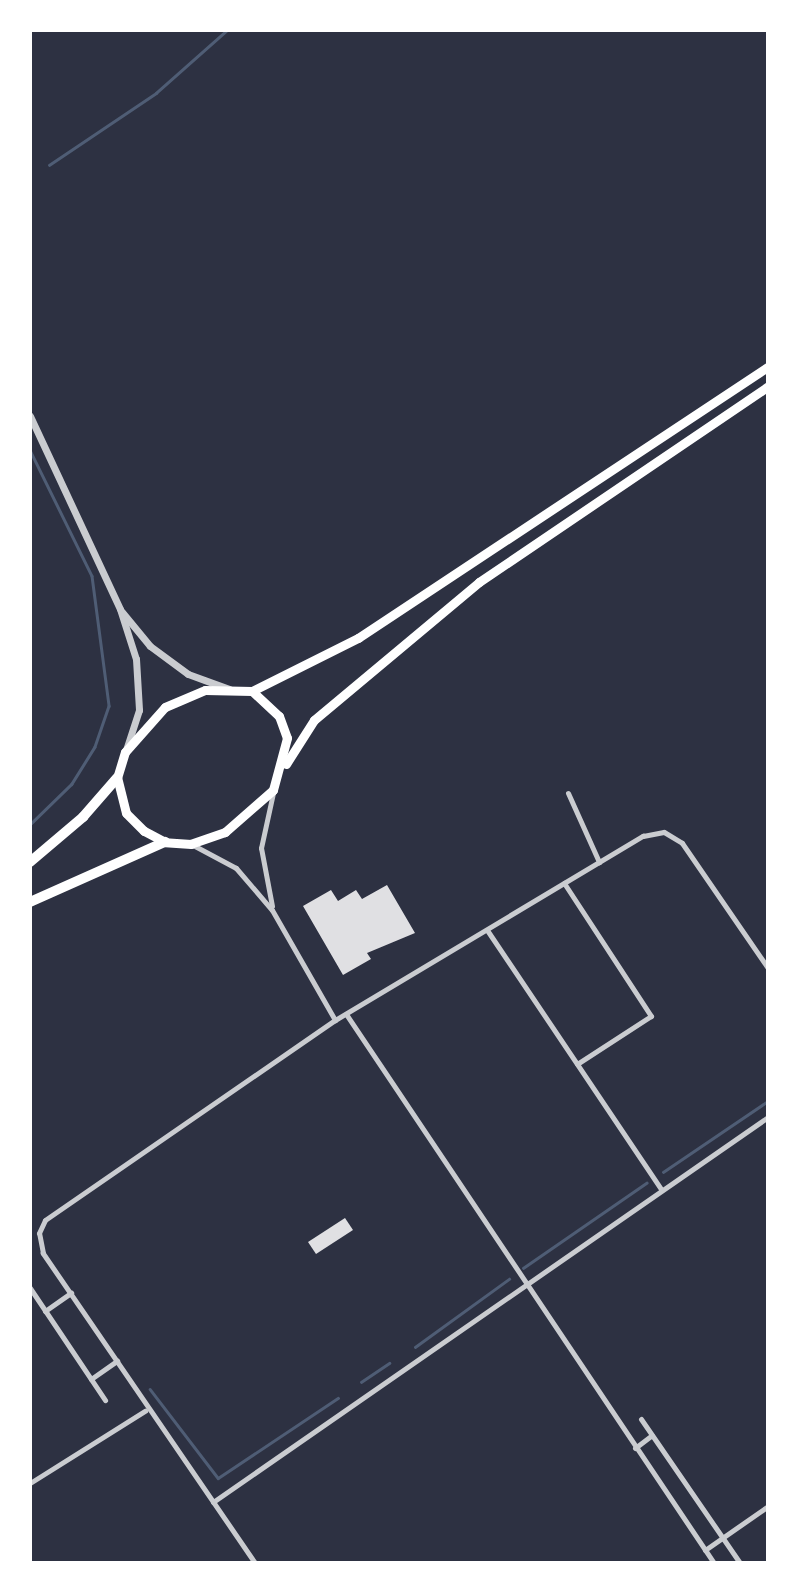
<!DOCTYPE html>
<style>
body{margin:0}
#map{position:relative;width:798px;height:1593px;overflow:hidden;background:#2d3142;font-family:Cabin,sans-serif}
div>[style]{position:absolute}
.stream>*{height:2.5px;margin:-1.25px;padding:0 1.25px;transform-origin:1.25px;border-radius:1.25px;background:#4f5d75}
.building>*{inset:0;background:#e0e0e3}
.minor>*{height:5px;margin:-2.5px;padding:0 2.5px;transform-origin:2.5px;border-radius:2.5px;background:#caccd0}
.tertiary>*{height:7px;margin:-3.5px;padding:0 3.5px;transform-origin:3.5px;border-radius:3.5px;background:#caccd0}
.primary>*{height:9px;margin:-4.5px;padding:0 4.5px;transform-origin:4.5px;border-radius:4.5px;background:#fff}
.trunk>*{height:10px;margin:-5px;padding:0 5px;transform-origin:5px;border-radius:5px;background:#fff}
span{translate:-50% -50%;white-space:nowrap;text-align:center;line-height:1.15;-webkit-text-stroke:5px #fff;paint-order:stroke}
.frame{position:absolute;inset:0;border:32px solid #fff;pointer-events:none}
</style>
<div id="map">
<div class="stream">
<i style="left:49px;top:165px;width:129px;rotate:-33.9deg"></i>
<i style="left:156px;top:93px;width:95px;rotate:-41.6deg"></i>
<i style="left:30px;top:450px;width:140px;rotate:63.8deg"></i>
<i style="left:92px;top:576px;width:131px;rotate:82.5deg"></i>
<i style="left:109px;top:706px;width:43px;rotate:108.9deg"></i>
<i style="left:95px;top:747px;width:44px;rotate:121.9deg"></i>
<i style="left:72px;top:784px;width:59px;rotate:135.7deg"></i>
<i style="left:663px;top:1172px;width:127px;rotate:-34.1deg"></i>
<i style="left:523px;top:1268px;width:150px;rotate:-34.6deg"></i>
<i style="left:415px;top:1347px;width:116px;rotate:-35.9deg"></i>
<i style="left:361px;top:1382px;width:34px;rotate:-34deg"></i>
<i style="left:150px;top:1389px;width:112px;rotate:52.6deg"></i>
<i style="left:218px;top:1478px;width:144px;rotate:-33.7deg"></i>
</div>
<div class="building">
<i style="clip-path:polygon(387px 885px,415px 933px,367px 953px,371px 959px,343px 975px,303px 906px,331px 890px,338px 901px,356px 890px,362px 899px)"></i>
<i style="clip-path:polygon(345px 1218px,353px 1230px,316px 1254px,308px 1242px)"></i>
</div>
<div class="minor">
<i style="left:568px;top:793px;width:76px;rotate:65.8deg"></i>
<i style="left:191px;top:844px;width:51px;rotate:28.1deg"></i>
<i style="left:236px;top:868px;width:55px;rotate:49.4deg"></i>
<i style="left:272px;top:910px;width:127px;rotate:60.2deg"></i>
<i style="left:564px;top:883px;width:159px;rotate:56.8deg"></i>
<i style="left:651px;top:1016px;width:88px;rotate:147deg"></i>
<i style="left:272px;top:906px;width:59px;rotate:-100.7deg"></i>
<i style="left:261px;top:848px;width:56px;rotate:-77.7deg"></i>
<i style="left:487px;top:930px;width:313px;rotate:56.1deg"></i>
<i style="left:346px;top:1014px;width:661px;rotate:56.17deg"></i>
<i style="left:30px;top:1288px;width:135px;rotate:56.2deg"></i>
<i style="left:45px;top:1311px;width:32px;rotate:-35deg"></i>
<i style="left:91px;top:1379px;width:32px;rotate:-35deg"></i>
<i style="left:641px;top:1419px;width:175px;rotate:55.5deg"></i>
<i style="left:635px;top:1448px;width:21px;rotate:-37deg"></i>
<i style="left:30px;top:1483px;width:136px;rotate:-32.1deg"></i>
<i style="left:213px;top:1502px;width:675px;rotate:-34.75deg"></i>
<i style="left:705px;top:1550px;width:77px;rotate:-34.9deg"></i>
<i style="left:255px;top:1563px;width:376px;rotate:-124.4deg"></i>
<i style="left:43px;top:1253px;width:20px;rotate:-101deg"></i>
<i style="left:39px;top:1233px;width:14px;rotate:-65deg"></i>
<i style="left:45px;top:1220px;width:352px;rotate:-34.6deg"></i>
<i style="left:335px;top:1020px;width:359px;rotate:-30.9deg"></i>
<i style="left:643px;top:836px;width:21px;rotate:-11deg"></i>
<i style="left:664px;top:832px;width:21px;rotate:31deg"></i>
<i style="left:682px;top:843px;width:152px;rotate:55.5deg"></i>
</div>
<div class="tertiary">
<i style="left:30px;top:416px;width:213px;rotate:65deg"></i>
<i style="left:120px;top:609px;width:52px;rotate:72.3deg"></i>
<i style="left:136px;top:659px;width:51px;rotate:86.6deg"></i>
<i style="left:139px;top:710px;width:40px;rotate:108deg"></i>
<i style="left:122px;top:612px;width:44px;rotate:50.5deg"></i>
<i style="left:150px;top:646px;width:47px;rotate:36.4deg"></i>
<i style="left:188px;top:674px;width:44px;rotate:20.1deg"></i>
</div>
<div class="primary">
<i style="left:252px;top:691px;width:37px;rotate:43deg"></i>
<i style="left:279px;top:716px;width:23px;rotate:70deg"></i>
<i style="left:287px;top:738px;width:54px;rotate:105.1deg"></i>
<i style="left:273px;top:790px;width:64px;rotate:138.8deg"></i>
<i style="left:225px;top:832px;width:36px;rotate:161deg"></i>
<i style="left:191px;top:844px;width:26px;rotate:-176deg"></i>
<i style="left:165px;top:842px;width:24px;rotate:-152deg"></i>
<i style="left:144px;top:831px;width:25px;rotate:-135deg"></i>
<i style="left:126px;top:813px;width:36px;rotate:-104deg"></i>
<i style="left:117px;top:778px;width:27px;rotate:-73deg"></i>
<i style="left:125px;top:752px;width:60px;rotate:-48.4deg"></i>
<i style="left:165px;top:707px;width:43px;rotate:-23deg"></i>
<i style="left:205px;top:690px;width:47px;rotate:1.2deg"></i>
<i style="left:252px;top:691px;width:119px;rotate:-26.6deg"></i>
<i style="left:358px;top:638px;width:491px;rotate:-33.5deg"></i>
<i style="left:286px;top:764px;width:52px;rotate:-57.5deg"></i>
<i style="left:314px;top:720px;width:215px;rotate:-39.9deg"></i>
<i style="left:479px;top:582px;width:349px;rotate:-34.1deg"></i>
</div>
<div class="trunk">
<i style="left:30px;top:862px;width:70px;rotate:-40.3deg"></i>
<i style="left:83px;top:817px;width:52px;rotate:-48.9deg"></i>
<i style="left:30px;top:902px;width:148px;rotate:-24deg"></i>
</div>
<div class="frame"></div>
</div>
